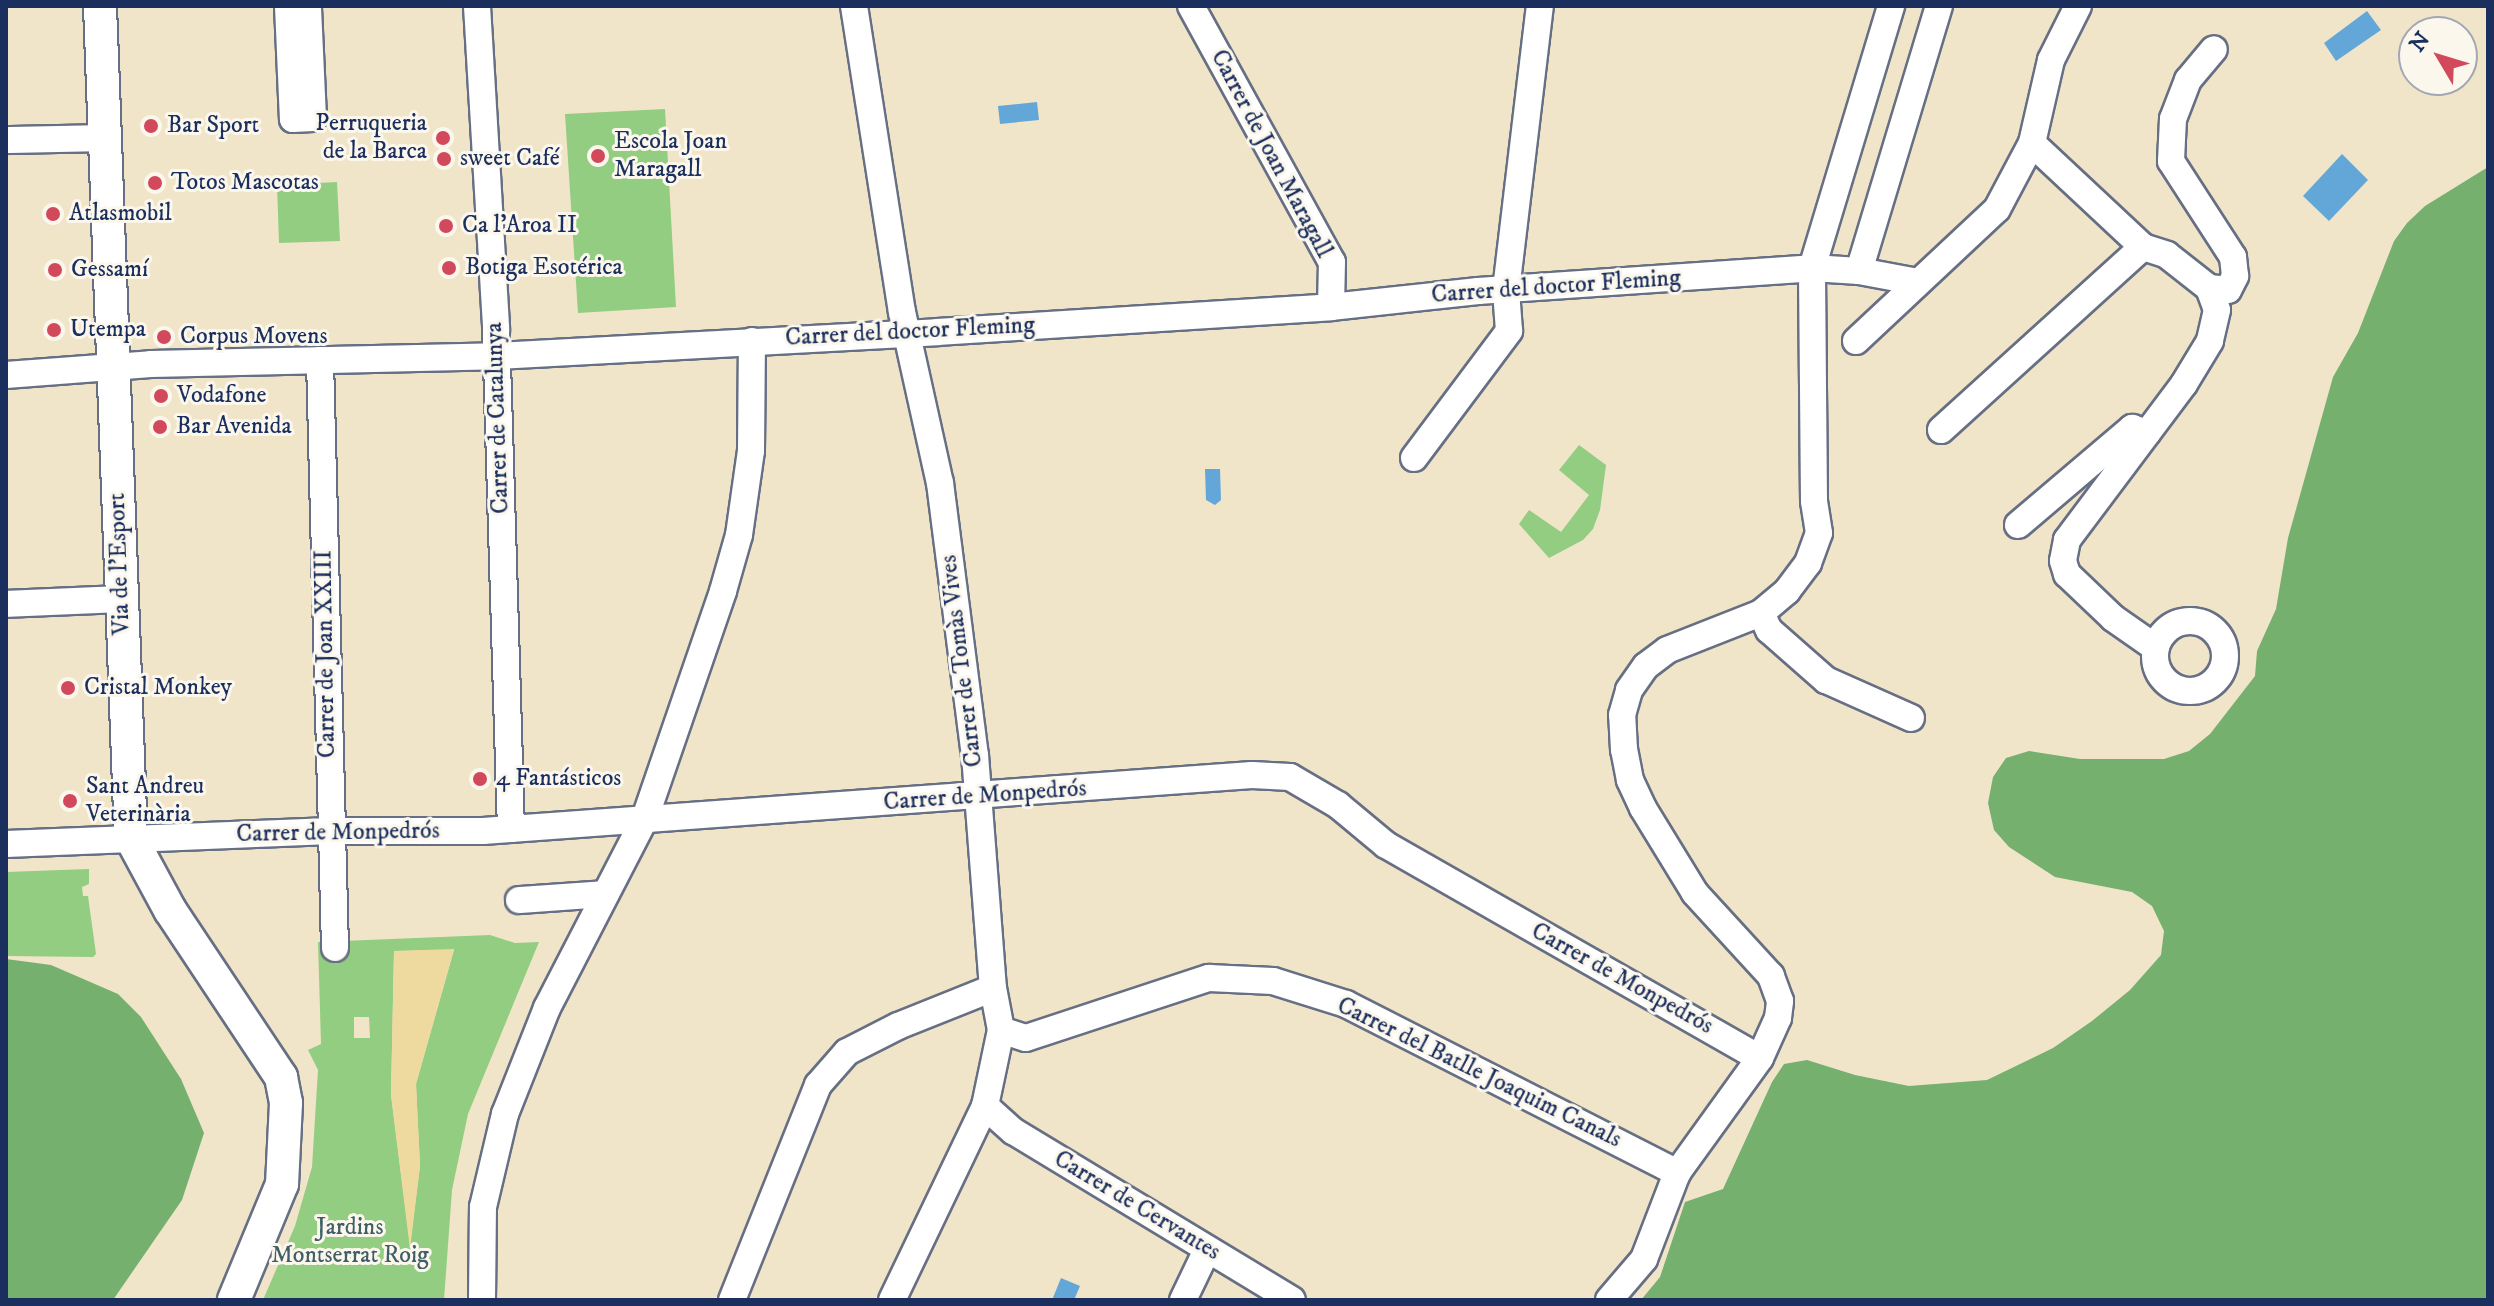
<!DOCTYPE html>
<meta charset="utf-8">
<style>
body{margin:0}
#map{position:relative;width:2494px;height:1306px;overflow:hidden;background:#f1e5c9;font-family:"IM FELL DW Pica",serif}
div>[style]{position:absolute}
.green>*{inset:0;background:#92cd81}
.forest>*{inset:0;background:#75b06f}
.sand>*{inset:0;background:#eeda9e}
.water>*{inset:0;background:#62a7d7}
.roads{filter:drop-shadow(2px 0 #666f83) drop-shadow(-2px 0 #666f83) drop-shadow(0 2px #666f83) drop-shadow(0 -2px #666f83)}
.minor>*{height:26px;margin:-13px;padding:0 13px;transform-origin:13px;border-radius:13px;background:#fff}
.minor>.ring{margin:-13px;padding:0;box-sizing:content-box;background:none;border:26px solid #fff;border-radius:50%}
.tertiary>*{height:32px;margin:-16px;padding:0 16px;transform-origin:16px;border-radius:16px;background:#fff}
.dots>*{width:22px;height:22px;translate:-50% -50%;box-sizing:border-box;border:4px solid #fbf7ec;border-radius:50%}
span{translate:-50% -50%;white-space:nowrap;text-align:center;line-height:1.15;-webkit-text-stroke:6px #fbf7ec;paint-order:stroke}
.poi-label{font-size:24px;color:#1b2f5e}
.right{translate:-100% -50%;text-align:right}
.left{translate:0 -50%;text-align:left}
.street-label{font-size:24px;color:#1b2f5e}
.park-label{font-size:24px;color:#3f5e68}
.frame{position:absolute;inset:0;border:8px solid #1b2f5e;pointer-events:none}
.north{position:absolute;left:2398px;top:16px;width:80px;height:80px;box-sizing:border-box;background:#fbf7ec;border:2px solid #a1a7b3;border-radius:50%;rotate:308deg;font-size:22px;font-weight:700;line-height:32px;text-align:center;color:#1b2f5e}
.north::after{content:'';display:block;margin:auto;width:28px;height:36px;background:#d1495b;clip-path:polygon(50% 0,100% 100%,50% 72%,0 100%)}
</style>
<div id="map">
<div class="green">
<i style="clip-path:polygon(665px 109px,676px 307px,578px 313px,565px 114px)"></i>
<i style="clip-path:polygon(337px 182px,340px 241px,279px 243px,277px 185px)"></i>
<i style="clip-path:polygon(1579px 445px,1606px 465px,1600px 510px,1593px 529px,1583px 540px,1549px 558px,1519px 524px,1529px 510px,1561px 532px,1589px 495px,1559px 470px)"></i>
<i style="clip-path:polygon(89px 869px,89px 884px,82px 887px,83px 896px,88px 896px,96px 954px,93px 957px,6px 956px,6px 872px)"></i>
<i style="clip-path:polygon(evenodd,490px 935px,515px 943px,539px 942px,468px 1114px,452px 1190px,444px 1300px,263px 1300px,295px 1226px,312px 1167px,318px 1070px,308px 1050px,321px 1044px,318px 942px,490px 935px,454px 950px,416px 1084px,420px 1166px,410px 1245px,391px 1095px,394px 951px,454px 950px,490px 935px,354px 1017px,369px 1017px,370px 1038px,354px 1038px,354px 1017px)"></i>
</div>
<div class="forest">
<i style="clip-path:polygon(2488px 167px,2488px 1300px,1641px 1300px,1660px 1277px,1685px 1202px,1723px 1189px,1772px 1082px,1784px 1064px,1807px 1060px,1855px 1075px,1909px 1086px,1987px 1080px,2053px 1048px,2092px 1021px,2130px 990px,2161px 955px,2164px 931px,2152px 906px,2132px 892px,2055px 877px,2009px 847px,1994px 830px,1988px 803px,1993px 777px,2006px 758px,2029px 751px,2080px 759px,2164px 759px,2189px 751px,2210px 734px,2255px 676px,2257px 651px,2276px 609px,2288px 538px,2333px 377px,2358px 333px,2394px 241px,2407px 223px,2425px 206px)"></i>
<i style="clip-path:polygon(6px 959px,51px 965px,118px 994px,141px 1017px,181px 1079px,204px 1133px,182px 1200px,113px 1300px,6px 1300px)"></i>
</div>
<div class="sand">
<i style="clip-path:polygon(454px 949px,416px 1084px,420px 1166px,410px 1249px,391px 1095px,394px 951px)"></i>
</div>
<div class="water">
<i style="clip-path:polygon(2367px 11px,2381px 30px,2336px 61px,2324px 43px)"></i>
<i style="clip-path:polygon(1037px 102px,1039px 120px,1000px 124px,998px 106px)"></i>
<i style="clip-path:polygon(2342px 154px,2368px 180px,2329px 221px,2303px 196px)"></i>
<i style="clip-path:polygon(1205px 469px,1220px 469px,1221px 500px,1215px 505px,1206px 500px)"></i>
<i style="clip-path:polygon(1061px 1278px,1080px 1286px,1074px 1300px,1052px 1300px)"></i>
</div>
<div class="roads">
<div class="minor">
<i style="left:288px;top:6px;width:113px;rotate:87.5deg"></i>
<i style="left:293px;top:119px;width:20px;rotate:-3deg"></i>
<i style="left:313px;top:118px;width:112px;rotate:-92.6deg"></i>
<i style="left:477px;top:6px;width:323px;rotate:86.6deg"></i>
<i style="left:496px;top:328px;width:501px;rotate:88.29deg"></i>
<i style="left:854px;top:6px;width:310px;rotate:81.1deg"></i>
<i style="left:902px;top:312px;width:175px;rotate:77.5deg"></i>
<i style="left:940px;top:483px;width:274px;rotate:82.7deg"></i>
<i style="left:975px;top:755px;width:234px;rotate:85.6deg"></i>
<i style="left:993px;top:988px;width:43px;rotate:79.2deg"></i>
<i style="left:1001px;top:1030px;width:78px;rotate:101.9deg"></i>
<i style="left:985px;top:1106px;width:215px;rotate:115.6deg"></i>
<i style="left:1191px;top:6px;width:292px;rotate:61.2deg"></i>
<i style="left:1332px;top:262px;width:45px;rotate:91.3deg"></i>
<i style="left:6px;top:140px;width:100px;rotate:-1.1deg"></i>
<i style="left:2143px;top:247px;width:25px;rotate:18deg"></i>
<i style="left:2167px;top:255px;width:53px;rotate:38.2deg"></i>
<i style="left:2209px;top:288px;width:23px;rotate:70deg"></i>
<i style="left:2217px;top:310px;width:32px;rotate:103deg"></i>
<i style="left:2210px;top:341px;width:50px;rotate:121.2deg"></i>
<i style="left:2184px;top:384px;width:195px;rotate:126.9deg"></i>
<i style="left:2067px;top:540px;width:21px;rotate:101deg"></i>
<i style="left:2063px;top:561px;width:14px;rotate:73deg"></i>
<i style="left:2067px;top:574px;width:64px;rotate:43.7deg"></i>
<i style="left:2113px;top:618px;width:52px;rotate:34.9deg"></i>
<i style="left:1859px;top:271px;width:277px;rotate:-73.2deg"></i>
<i style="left:2209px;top:288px;width:19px;rotate:6deg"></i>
<i style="left:2228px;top:290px;width:16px;rotate:-63deg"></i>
<i style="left:2235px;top:276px;width:19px;rotate:-96deg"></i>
<i style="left:2233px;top:257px;width:114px;rotate:-122.9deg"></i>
<i style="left:2171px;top:161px;width:42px;rotate:-87.3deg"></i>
<i style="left:2173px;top:119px;width:42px;rotate:-69deg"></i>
<i style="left:2188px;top:80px;width:40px;rotate:-50deg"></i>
<i style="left:1856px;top:341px;width:193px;rotate:-43.1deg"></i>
<i style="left:1997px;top:209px;width:75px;rotate:-62.1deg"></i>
<i style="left:2032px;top:143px;width:85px;rotate:-77.1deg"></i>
<i style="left:2051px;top:60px;width:60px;rotate:-63.4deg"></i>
<i style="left:320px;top:360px;width:588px;rotate:88.54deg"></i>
<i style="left:6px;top:375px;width:145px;rotate:-4.3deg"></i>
<i style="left:151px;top:364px;width:345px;rotate:-1.3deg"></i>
<i style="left:496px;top:356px;width:442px;rotate:-3.1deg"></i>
<i style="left:937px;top:332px;width:395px;rotate:-3.6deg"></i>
<i style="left:1331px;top:307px;width:148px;rotate:-6.2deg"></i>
<i style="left:1478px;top:291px;width:335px;rotate:-3.9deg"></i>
<i style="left:1812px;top:268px;width:47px;rotate:3.7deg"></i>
<i style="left:1859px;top:271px;width:60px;rotate:10.6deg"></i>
<i style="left:1941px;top:430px;width:273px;rotate:-42.2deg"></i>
<i style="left:2143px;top:247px;width:152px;rotate:-136.9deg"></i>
<i style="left:1414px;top:458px;width:159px;rotate:-53.2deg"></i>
<i style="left:1509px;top:331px;width:41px;rotate:-94.2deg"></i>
<i style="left:1506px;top:290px;width:286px;rotate:-83.2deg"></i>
<i style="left:2018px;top:525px;width:150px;rotate:-40.4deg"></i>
<i style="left:2132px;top:428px;width:16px;rotate:18deg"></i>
<i style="left:6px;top:604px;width:114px;rotate:-2.5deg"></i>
<i style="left:1761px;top:613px;width:19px;rotate:65deg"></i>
<i style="left:1769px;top:630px;width:76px;rotate:41.3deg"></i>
<i style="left:1826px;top:680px;width:93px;rotate:24.1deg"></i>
<i class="ring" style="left:2155px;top:621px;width:44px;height:44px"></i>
<i style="left:6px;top:844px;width:325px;rotate:-2.3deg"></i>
<i style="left:331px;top:831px;width:152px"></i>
<i style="left:483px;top:831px;width:771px;rotate:-4.17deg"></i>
<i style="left:1252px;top:775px;width:38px;rotate:3deg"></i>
<i style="left:1290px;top:777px;width:56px;rotate:30.3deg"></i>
<i style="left:1338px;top:805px;width:62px;rotate:39.8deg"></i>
<i style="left:1386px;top:845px;width:430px;rotate:29.7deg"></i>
<i style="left:519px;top:900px;width:86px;rotate:-4deg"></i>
<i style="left:1001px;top:1030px;width:26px;rotate:18deg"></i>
<i style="left:1026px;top:1038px;width:193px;rotate:-18.2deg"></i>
<i style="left:1209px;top:978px;width:64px;rotate:2.7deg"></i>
<i style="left:1273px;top:981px;width:77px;rotate:17.5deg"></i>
<i style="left:1346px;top:1004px;width:372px;rotate:27deg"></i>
<i style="left:985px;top:1106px;width:38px;rotate:42deg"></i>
<i style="left:1013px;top:1131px;width:326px;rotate:31.2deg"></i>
<i style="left:482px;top:1300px;width:93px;rotate:-89.4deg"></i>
<i style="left:483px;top:1207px;width:96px;rotate:-76.7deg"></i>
<i style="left:505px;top:1114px;width:114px;rotate:-68.4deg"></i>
<i style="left:547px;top:1008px;width:214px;rotate:-62.7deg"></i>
<i style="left:645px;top:818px;width:240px;rotate:-71deg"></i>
<i style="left:723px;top:591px;width:58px;rotate:-74.1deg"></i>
<i style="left:739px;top:535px;width:85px;rotate:-81.9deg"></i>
<i style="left:751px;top:451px;width:110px;rotate:-89.5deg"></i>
<i style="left:732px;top:1300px;width:232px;rotate:-68.2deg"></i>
<i style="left:818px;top:1085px;width:44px;rotate:-48.7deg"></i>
<i style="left:847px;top:1052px;width:57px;rotate:-27deg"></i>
<i style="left:898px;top:1026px;width:102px;rotate:-21.8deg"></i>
<i style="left:1183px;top:1300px;width:55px;rotate:-64.4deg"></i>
<i style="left:1609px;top:1300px;width:54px;rotate:-49.5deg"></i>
<i style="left:1644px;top:1259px;width:92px;rotate:-69deg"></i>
<i style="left:1677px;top:1173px;width:142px;rotate:-54.2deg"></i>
<i style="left:1760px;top:1058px;width:44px;rotate:-65.8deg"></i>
<i style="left:1778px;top:1018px;width:17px;rotate:-83deg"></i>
<i style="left:1780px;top:1001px;width:27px;rotate:-110deg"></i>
<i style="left:1771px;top:976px;width:113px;rotate:-132.5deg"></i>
<i style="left:1695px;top:893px;width:100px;rotate:-121.5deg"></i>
<i style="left:1643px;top:808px;width:31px;rotate:-115deg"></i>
<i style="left:1630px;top:780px;width:31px;rotate:-101deg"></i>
<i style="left:1624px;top:750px;width:35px;rotate:-93deg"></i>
<i style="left:1622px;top:715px;width:26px;rotate:-74deg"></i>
<i style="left:1629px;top:690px;width:29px;rotate:-55deg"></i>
<i style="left:1646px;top:666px;width:26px;rotate:-37deg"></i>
<i style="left:1667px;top:650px;width:101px;rotate:-21.5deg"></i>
<i style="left:1761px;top:613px;width:34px;rotate:-40deg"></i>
<i style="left:1787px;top:591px;width:35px;rotate:-53deg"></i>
<i style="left:1808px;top:563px;width:32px;rotate:-70deg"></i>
<i style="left:1819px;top:533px;width:32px;rotate:-99deg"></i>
<i style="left:1814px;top:501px;width:233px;rotate:-90.5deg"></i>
<i style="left:1812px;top:268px;width:274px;rotate:-73.2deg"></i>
</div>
<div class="tertiary">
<i style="left:100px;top:6px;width:833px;rotate:87.87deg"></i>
<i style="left:131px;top:838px;width:82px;rotate:61.6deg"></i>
<i style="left:170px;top:910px;width:201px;rotate:56.4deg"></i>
<i style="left:281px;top:1077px;width:26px;rotate:79deg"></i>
<i style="left:286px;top:1103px;width:81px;rotate:92.8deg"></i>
<i style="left:282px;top:1184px;width:126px;rotate:112.5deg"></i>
</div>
</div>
<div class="dots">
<i style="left:151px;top:126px;background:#d1495b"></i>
<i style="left:443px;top:138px;background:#d1495b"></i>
<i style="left:598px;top:156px;background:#d1495b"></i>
<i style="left:444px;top:159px;background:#d1495b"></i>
<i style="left:155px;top:183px;background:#d1495b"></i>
<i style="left:53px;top:214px;background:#d1495b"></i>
<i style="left:446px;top:226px;background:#d1495b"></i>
<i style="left:449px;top:268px;background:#d1495b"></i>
<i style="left:55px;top:270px;background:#d1495b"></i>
<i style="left:54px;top:330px;background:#d1495b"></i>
<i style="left:164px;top:337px;background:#d1495b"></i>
<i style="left:161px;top:396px;background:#d1495b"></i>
<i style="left:160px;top:427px;background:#d1495b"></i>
<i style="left:68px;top:688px;background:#d1495b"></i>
<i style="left:480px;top:779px;background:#d1495b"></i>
<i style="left:70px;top:801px;background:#d1495b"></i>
</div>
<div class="poi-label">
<span class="right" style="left:427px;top:138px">Perruqueria<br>de la Barca</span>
<span class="left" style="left:167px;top:126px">Bar Sport</span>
<span class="left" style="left:614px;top:156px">Escola Joan<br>Maragall</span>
<span class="left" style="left:460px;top:159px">sweet Café</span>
<span class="left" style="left:171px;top:183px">Totos Mascotas</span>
<span class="left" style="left:69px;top:214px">Atlasmobil</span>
<span class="left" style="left:462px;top:226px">Ca l'Aroa II</span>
<span class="left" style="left:465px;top:268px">Botiga Esotérica</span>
<span class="left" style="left:71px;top:270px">Gessamí</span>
<span class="left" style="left:70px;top:330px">Utempa</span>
<span class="left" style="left:180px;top:337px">Corpus Movens</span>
<span class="left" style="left:177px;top:396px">Vodafone</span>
<span class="left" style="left:176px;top:427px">Bar Avenida</span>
<span class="left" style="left:84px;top:688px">Cristal Monkey</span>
<span class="left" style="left:496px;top:779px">4 Fantásticos</span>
<span class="left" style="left:86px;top:801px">Sant Andreu<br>Veterinària</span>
</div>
<div class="street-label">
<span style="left:1271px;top:154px;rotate:62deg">Carrer de Joan Maragall</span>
<span style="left:1556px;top:287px;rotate:-4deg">Carrer del doctor Fleming</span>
<span style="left:910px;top:332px;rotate:-3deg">Carrer del doctor Fleming</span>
<span style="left:498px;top:418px;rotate:-92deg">Carrer de Catalunya</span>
<span style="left:120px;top:564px;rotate:-92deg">Via de l'Esport</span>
<span style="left:326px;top:654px;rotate:-91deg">Carrer de Joan XXIII</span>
<span style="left:962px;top:661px;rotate:-97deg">Carrer de Tomàs Vives</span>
<span style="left:985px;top:796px;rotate:-4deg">Carrer de Monpedrós</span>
<span style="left:338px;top:833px;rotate:-1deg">Carrer de Monpedrós</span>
<span style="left:1622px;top:979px;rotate:29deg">Carrer de Monpedrós</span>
<span style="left:1479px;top:1073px;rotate:26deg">Carrer del Batlle Joaquim Canals</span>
<span style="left:1137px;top:1206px;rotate:31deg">Carrer de Cervantes</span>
</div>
<div class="park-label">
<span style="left:350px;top:1242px">Jardins<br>Montserrat Roig</span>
</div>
<div class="frame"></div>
<div class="north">N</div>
</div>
